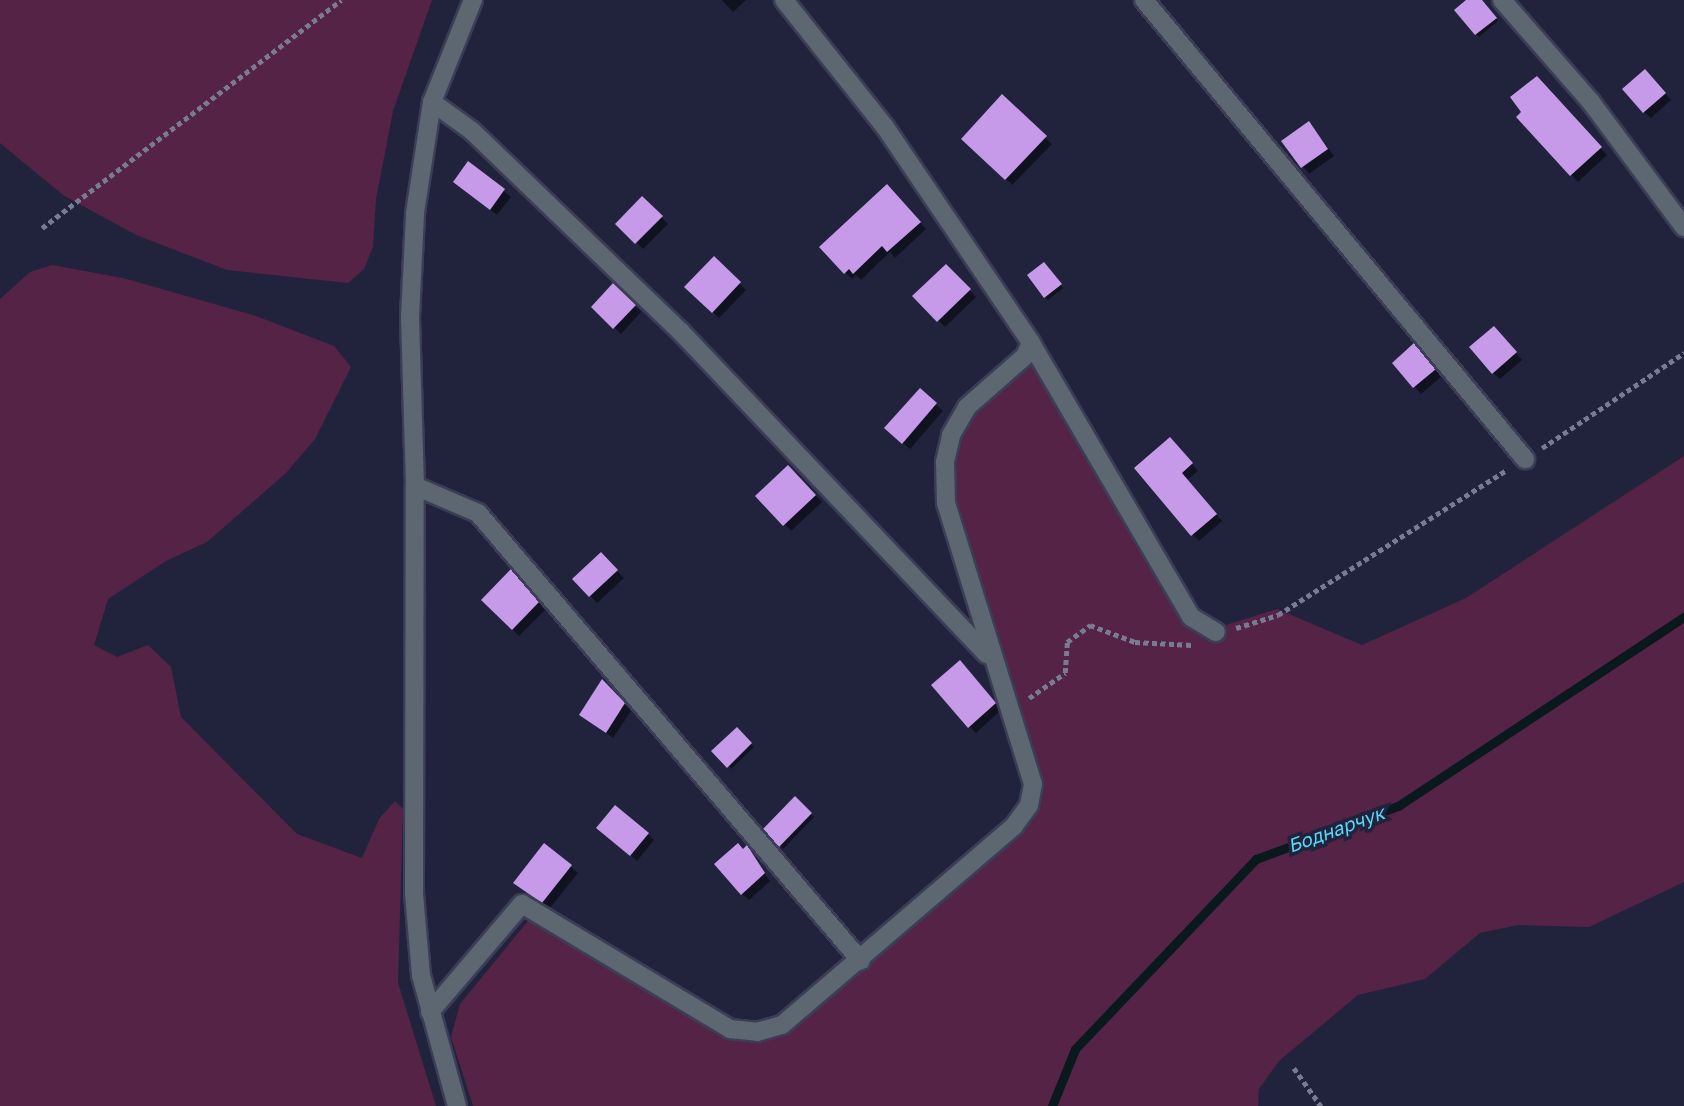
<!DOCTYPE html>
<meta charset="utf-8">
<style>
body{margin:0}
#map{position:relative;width:1684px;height:1106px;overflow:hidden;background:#21233d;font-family:"Golos Text",sans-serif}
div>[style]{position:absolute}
.green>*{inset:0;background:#542346}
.shadow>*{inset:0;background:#0007}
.stream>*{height:9px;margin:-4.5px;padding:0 4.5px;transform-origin:4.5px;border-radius:4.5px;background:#09191e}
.building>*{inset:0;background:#c69ae9}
.path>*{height:4.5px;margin-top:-2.25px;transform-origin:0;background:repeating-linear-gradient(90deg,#787b91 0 5px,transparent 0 8.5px)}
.roads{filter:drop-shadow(2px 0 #3b3e56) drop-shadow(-2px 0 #3b3e56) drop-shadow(0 2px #3b3e56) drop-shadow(0 -2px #3b3e56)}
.street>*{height:18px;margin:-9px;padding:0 9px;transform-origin:9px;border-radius:9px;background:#5c6771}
span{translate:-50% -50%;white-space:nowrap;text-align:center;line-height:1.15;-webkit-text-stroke:7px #21233d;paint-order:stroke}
.water-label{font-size:19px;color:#57d8f9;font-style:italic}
</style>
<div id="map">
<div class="green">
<i style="clip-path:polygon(0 0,432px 0,393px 111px,376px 199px,373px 247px,364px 269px,348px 283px,227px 270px,136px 235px,63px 195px,0 143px)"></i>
<i style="clip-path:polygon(52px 265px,123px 278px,256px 316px,334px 346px,351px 367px,315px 439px,286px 473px,207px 542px,166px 561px,108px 599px,94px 645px,117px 657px,148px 645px,171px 667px,181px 717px,297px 834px,362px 858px,379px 819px,395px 801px,403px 809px,398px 983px,436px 1106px,0 1106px,0 299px,30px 272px)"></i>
<i style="clip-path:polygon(1044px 347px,1201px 616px,1226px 625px,1277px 609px,1362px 645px,1466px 598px,1684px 456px,1684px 882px,1589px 927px,1518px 925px,1480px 933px,1425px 979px,1358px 995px,1279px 1061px,1259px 1089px,1258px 1106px,473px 1106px,451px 1037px,460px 1004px,532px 916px,723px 1036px,772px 1037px,795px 1028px,1030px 821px,1038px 802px,1039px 771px,953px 502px,953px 455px,976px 407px)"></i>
</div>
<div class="shadow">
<i style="clip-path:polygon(722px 0,746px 0,733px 12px)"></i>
<i style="clip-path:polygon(1469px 0,1480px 0,1498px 21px,1479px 37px,1456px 10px)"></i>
<i style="clip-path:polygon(1651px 78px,1671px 100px,1651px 118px,1644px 112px)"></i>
<i style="clip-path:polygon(1543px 85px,1607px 155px,1578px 182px,1518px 117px)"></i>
<i style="clip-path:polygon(1002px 97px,1052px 144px,1012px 185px,963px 139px)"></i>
<i style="clip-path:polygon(1315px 130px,1334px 156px,1309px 174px,1284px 141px)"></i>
<i style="clip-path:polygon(469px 164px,511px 197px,497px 215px,455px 182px)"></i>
<i style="clip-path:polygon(894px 193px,926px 229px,895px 258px,890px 252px,861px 280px,856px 275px,852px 279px,821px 248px)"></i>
<i style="clip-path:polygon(642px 198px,668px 224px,643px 249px,618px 224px)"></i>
<i style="clip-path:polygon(714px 259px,746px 290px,719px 318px,687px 287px)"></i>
<i style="clip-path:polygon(946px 266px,976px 297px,945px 327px,914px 296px)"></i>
<i style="clip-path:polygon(1047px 267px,1063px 288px,1048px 300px,1045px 297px)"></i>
<i style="clip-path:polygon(613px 285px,641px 312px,621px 334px,593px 307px)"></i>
<i style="clip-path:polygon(1501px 335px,1522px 360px,1500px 379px,1493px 373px)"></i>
<i style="clip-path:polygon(1421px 352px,1441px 377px,1421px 394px,1394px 363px)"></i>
<i style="clip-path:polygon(920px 390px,943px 411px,910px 449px,893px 435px)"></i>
<i style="clip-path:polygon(1177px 446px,1198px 471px,1187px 480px,1222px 521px,1199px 541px,1192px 534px)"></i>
<i style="clip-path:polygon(788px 467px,822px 502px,791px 531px,758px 496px)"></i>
<i style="clip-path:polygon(601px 555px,624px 578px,597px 603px,575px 579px)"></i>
<i style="clip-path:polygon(517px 578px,545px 610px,519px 636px,483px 600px)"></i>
<i style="clip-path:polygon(966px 669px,1001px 710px,976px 733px,969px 726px)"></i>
<i style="clip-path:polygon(602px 682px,631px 711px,613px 738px,581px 715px)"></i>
<i style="clip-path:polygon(737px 730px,754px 747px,731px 769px,714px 751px)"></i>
<i style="clip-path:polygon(795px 799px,814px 817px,783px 849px,766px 829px)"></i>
<i style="clip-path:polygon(648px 834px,654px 840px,637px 861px,605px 835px)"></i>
<i style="clip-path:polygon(545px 846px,578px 873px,550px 908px,515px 883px)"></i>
<i style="clip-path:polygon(747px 848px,770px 881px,749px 900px,742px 894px)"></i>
</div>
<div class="stream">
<i style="left:1052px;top:1106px;width:61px;rotate:-68deg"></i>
<i style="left:1075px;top:1049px;width:262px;rotate:-46.4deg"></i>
<i style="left:1256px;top:859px;width:152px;rotate:-20.5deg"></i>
<i style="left:1398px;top:806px;width:343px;rotate:-33.5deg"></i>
</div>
<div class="building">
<i style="clip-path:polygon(1466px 0,1482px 0,1497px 18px,1475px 35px,1454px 10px)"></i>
<i style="clip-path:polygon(1645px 69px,1666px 93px,1643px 113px,1622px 89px)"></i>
<i style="clip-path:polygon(1537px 76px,1602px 147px,1570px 176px,1516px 117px,1521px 112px,1510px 97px)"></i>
<i style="clip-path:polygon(1002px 94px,1047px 136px,1005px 180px,961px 139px)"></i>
<i style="clip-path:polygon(1309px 121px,1328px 149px,1301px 168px,1281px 141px)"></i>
<i style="clip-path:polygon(468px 161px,505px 189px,490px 210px,453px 182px)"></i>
<i style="clip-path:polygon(887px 184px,921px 222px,887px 252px,882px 246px,853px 274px,849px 269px,844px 274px,819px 247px)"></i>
<i style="clip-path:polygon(642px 196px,663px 216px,635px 244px,615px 224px)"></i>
<i style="clip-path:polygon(714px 256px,741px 282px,712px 313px,684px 287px)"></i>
<i style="clip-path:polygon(1044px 262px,1062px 284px,1044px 298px,1027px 275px)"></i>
<i style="clip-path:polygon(946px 264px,971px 289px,937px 322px,912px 296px)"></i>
<i style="clip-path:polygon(613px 283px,636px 305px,613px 329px,591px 307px)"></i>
<i style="clip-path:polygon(1494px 326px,1517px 352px,1492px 374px,1469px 347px)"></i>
<i style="clip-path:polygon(1414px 343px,1436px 369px,1413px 388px,1392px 363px)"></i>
<i style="clip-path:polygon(920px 388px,937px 403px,902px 444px,884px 428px)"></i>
<i style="clip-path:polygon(1170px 437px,1193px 463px,1182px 473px,1217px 514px,1191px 536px,1134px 468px)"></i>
<i style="clip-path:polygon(788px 465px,816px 495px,783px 526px,755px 496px)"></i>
<i style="clip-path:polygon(601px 552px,618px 570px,589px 597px,572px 579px)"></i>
<i style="clip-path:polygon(511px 569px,539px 602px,512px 630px,481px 600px)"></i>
<i style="clip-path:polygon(960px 660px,996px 703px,968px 728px,931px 685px)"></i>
<i style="clip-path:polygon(602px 679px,625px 703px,606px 733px,579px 715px)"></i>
<i style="clip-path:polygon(737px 727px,752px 743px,727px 768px,711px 751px)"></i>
<i style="clip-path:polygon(795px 796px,812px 813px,779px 847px,763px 829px)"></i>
<i style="clip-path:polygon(615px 805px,649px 833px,630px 856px,596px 828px)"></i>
<i style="clip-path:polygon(544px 843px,572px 865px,542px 903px,513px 883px)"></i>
<i style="clip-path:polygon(738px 843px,743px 849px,747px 845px,765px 873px,741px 895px,714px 864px)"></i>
</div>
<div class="path">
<i style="left:42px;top:228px;width:376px;rotate:-37.3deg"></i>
<i style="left:1542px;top:448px;width:171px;rotate:-33.8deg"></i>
<i style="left:1236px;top:628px;width:44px;rotate:-17.2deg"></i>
<i style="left:1278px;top:615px;width:269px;rotate:-32.4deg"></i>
<i style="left:1029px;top:698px;width:44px;rotate:-34.8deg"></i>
<i style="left:1065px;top:673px;width:31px;rotate:-86deg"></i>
<i style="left:1067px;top:642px;width:29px;rotate:-36deg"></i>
<i style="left:1090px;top:625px;width:48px;rotate:20.7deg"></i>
<i style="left:1135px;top:642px;width:57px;rotate:3deg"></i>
<i style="left:1294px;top:1068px;width:47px;rotate:54.6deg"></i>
</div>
<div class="roads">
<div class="street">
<i style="left:784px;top:0;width:162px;rotate:51.5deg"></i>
<i style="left:885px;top:127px;width:261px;rotate:55.9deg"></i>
<i style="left:1031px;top:343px;width:317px;rotate:59.7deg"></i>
<i style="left:1191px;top:617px;width:29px;rotate:31deg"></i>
<i style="left:1144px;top:0;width:597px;rotate:50.31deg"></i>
<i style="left:1502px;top:0;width:135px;rotate:48.9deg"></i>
<i style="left:1591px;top:102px;width:156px;rotate:53.4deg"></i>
<i style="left:432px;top:102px;width:49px;rotate:35.9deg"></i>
<i style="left:472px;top:131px;width:290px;rotate:43.9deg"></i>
<i style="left:681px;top:332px;width:444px;rotate:46.5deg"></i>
<i style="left:415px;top:486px;width:69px;rotate:23.2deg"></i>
<i style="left:478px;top:513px;width:589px;rotate:49.47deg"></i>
<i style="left:430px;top:1012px;width:142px;rotate:-49.6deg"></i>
<i style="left:522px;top:904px;width:243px;rotate:31deg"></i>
<i style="left:730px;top:1029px;width:27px;rotate:6deg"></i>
<i style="left:757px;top:1032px;width:26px;rotate:-16deg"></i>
<i style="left:782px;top:1025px;width:306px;rotate:-40.6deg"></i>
<i style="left:1014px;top:826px;width:26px;rotate:-54deg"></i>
<i style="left:1029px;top:805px;width:21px;rotate:-79deg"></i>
<i style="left:1033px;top:784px;width:294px;rotate:-107.2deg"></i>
<i style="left:946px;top:503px;width:41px;rotate:-91.4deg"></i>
<i style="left:945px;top:462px;width:28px;rotate:-77deg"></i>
<i style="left:951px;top:435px;width:32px;rotate:-60deg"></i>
<i style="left:967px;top:407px;width:77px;rotate:-41.3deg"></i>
<i style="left:1025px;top:356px;width:14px;rotate:-65deg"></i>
<i style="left:457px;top:1106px;width:136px;rotate:-105.4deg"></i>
<i style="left:421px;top:975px;width:81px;rotate:-94.9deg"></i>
<i style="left:414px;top:894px;width:408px;rotate:-89.9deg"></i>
<i style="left:415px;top:486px;width:169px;rotate:-91.7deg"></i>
<i style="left:410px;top:317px;width:104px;rotate:-87.2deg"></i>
<i style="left:415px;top:213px;width:112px;rotate:-81.3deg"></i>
<i style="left:432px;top:102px;width:110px;rotate:-68.1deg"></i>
</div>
</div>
<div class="water-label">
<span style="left:1336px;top:829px;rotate:-20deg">Боднарчук</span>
</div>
</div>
